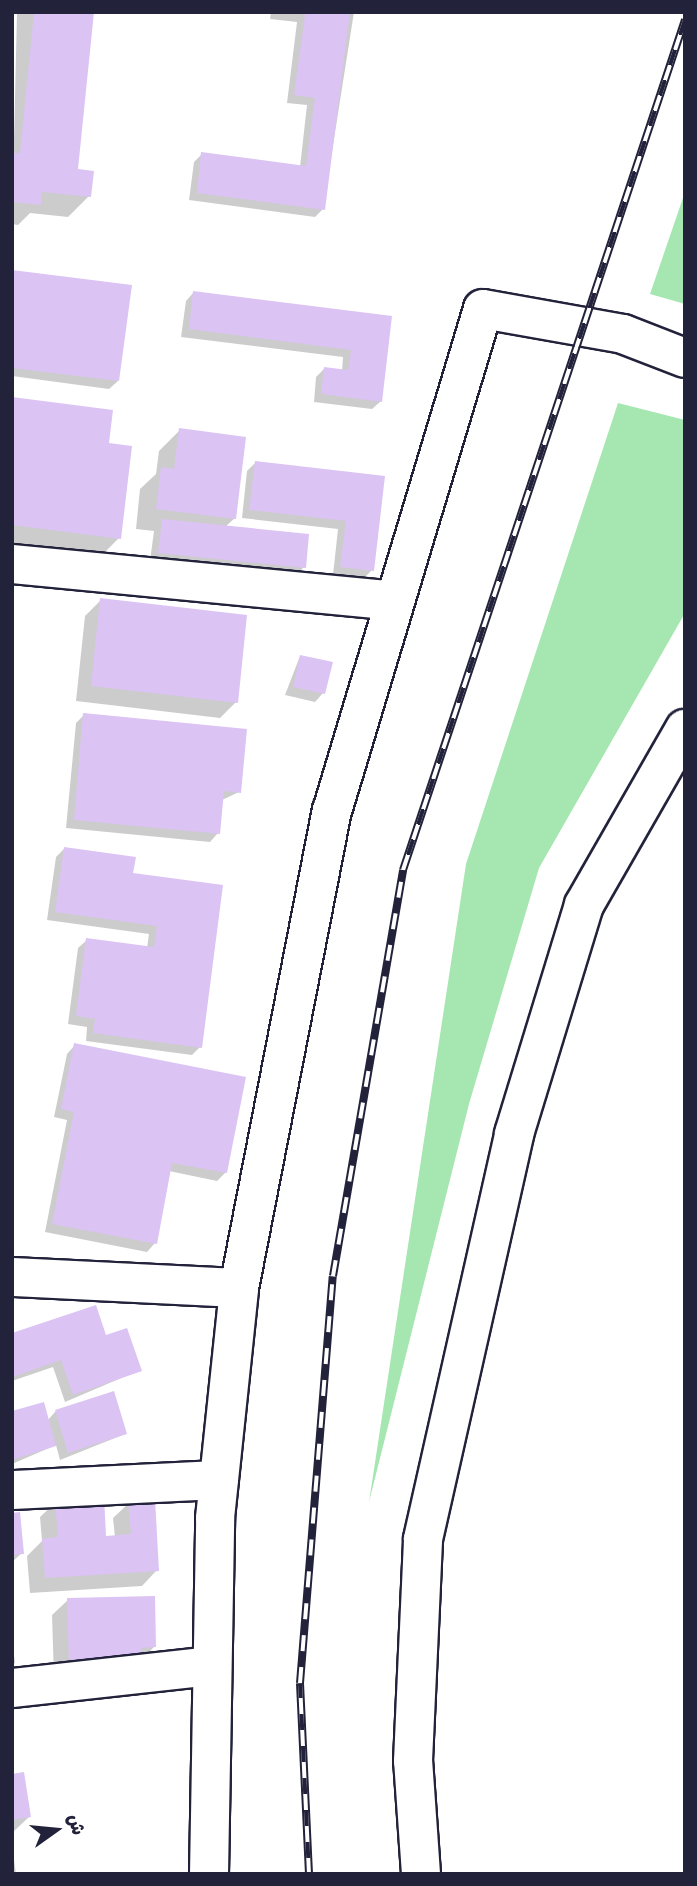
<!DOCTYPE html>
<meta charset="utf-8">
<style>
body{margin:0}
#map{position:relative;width:697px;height:1886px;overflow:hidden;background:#fff;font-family:Itim,"Playpen Sans Arabic",sans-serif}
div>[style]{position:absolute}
.green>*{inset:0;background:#a6e7b1}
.shadow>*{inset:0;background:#0003}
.building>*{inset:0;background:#dbc3f3}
.roads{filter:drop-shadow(2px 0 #22223b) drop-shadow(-2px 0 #22223b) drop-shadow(0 2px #22223b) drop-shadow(0 -2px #22223b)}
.minor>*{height:38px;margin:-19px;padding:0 19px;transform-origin:19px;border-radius:19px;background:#fff}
.rail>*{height:8px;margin-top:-4px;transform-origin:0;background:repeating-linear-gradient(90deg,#fff 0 16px,#22223b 0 32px);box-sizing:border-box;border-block:2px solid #22223b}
span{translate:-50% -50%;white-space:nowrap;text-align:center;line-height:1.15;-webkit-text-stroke:5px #fff;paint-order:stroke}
.frame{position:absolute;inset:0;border:14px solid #22223b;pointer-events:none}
.north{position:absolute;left:21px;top:1795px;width:70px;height:70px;-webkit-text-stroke:5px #fff;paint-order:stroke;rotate:75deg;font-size:19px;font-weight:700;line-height:28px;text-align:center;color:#22223b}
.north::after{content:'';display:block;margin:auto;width:24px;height:32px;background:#22223b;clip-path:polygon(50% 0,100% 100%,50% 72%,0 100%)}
</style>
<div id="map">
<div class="green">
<i style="clip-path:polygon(685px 192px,685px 304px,650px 294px)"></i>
<i style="clip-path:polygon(618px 403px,685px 420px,685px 613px,539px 868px,469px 1104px,369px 1502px,466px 864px)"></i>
</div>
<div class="shadow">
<i style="clip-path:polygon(17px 12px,93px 12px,76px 171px,89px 196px,68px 217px,30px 213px,18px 225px,12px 224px)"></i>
<i style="clip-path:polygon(271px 12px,354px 12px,323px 209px,315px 217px,189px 200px,194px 162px,202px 154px,300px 167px,307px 105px,287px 103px,297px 22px,270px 19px)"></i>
<i style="clip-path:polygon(12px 272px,118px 381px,109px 389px,12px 376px)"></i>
<i style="clip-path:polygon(194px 292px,390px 318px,381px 401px,372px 409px,314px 402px,316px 377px,325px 368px,342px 371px,343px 357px,181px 337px,186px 301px)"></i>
<i style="clip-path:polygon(12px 399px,107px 445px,119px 538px,98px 559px,12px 548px)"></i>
<i style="clip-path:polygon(180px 430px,235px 518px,225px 527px,304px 567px,296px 575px,150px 561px,154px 531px,136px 529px,140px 489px,156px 474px,159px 451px)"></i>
<i style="clip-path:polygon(255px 463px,383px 478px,372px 570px,364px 578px,333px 575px,338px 529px,242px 518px,247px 471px)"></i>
<i style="clip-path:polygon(101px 600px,236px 702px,220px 718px,76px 701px,85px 616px)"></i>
<i style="clip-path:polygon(300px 656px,323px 693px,315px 702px,285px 695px)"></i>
<i style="clip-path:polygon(84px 715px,239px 792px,222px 800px,218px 833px,210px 842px,66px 828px,76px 723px)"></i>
<i style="clip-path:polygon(64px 849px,131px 874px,221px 887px,200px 1047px,192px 1055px,86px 1041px,87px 1027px,68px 1024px,78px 948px,87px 940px,147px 948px,149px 934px,47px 920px,56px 857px)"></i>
<i style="clip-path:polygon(75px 1045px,226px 1172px,217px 1181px,169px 1171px,155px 1243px,147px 1252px,45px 1232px,67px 1120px,54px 1117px,67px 1054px)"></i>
<i style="clip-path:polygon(12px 1335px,105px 1337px,140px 1370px,65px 1402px,53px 1367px,12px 1381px)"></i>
<i style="clip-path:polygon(56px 1411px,125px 1434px,60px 1460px,56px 1445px,12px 1464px,12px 1413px,47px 1421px)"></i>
<i style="clip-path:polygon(56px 1502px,105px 1538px,115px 1537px,113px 1518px,129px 1503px,157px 1570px,142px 1586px,30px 1593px,27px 1556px,42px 1541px,40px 1517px)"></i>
<i style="clip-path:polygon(12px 1515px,22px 1553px,12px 1562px)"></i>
<i style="clip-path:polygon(68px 1600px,154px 1647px,140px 1661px,54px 1679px,52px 1615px)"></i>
<i style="clip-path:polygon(12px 1639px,15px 1663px,12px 1665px)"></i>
<i style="clip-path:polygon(12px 1776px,29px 1817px,12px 1833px)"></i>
<i style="clip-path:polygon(12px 1845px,16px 1874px,12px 1874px)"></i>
</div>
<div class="building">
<i style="clip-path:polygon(34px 12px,94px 12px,78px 169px,94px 171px,91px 197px,42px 192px,41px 205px,12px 202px,12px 153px,20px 153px)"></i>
<i style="clip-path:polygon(299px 12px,350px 12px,325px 210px,197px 193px,201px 152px,306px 166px,315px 98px,294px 95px,305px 15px)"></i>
<i style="clip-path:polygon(12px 270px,132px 285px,119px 381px,12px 368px)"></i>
<i style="clip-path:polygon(193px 291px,392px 316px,382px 402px,321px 394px,324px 367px,348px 370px,351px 350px,189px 329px)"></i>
<i style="clip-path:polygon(12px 397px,113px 410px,109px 443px,132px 446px,121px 539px,12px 525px)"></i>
<i style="clip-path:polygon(179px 428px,246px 437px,236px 519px,156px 509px,161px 467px,174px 469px)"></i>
<i style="clip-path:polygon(255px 461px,385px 476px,374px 571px,340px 567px,346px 521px,249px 510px)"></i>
<i style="clip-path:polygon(162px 519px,309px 534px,306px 568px,158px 553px)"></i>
<i style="clip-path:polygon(100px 598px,247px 615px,238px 703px,91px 686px)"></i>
<i style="clip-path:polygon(300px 655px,333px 662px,325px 694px,293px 687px)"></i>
<i style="clip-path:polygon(83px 713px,247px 729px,241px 793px,224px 791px,220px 834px,74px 820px)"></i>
<i style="clip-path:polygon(64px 847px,136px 857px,133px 873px,223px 885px,202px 1048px,93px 1033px,95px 1019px,76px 1016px,86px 938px,154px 947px,157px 926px,55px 912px)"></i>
<i style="clip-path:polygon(74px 1043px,246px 1077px,227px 1173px,172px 1163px,157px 1244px,52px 1224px,74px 1112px,61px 1109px)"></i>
<i style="clip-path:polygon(96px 1305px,106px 1335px,127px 1328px,142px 1371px,73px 1395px,61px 1360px,12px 1377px,12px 1333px)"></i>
<i style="clip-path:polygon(114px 1391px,127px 1434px,68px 1453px,55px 1410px)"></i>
<i style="clip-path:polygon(44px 1402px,56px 1446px,12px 1460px,12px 1411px)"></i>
<i style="clip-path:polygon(104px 1497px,106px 1536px,131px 1534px,128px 1501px,155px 1499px,159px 1571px,45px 1578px,42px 1539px,58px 1537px,55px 1500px)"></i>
<i style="clip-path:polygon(20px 1512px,24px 1554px,12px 1555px,12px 1513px)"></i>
<i style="clip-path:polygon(155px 1596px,156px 1647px,142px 1648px,142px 1663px,69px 1664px,67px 1598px)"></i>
<i style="clip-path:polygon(24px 1772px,31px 1817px,12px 1820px,12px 1774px)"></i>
</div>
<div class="roads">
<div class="minor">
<i style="left:12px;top:564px;width:383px;rotate:5.5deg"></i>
<i style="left:12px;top:1277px;width:227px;rotate:2.8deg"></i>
<i style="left:12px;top:1490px;width:207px;rotate:-2.8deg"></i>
<i style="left:12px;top:1688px;width:201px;rotate:-6.3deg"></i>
<i style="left:209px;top:1874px;width:356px;rotate:-89deg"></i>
<i style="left:215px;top:1518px;width:231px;rotate:-84deg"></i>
<i style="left:239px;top:1288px;width:486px;rotate:-79deg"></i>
<i style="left:332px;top:811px;width:524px;rotate:-73.26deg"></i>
<i style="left:483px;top:309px;width:142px;rotate:10.1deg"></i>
<i style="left:623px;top:334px;width:66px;rotate:21.2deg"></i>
<i style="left:421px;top:1874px;width:113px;rotate:-94deg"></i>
<i style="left:413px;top:1761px;width:222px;rotate:-87.4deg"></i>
<i style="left:423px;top:1539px;width:415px;rotate:-77.3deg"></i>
<i style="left:514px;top:1134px;width:239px;rotate:-73deg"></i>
<i style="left:584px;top:905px;width:203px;rotate:-60.2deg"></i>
</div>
</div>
<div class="rail">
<i style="left:309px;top:1874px;width:191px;rotate:-92.7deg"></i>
<i style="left:300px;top:1683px;width:408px;rotate:-85.4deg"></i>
<i style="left:333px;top:1276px;width:412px;rotate:-80.2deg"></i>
<i style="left:403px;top:870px;width:896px;rotate:-71.65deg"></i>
</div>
<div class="frame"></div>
<div class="north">ش</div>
</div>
